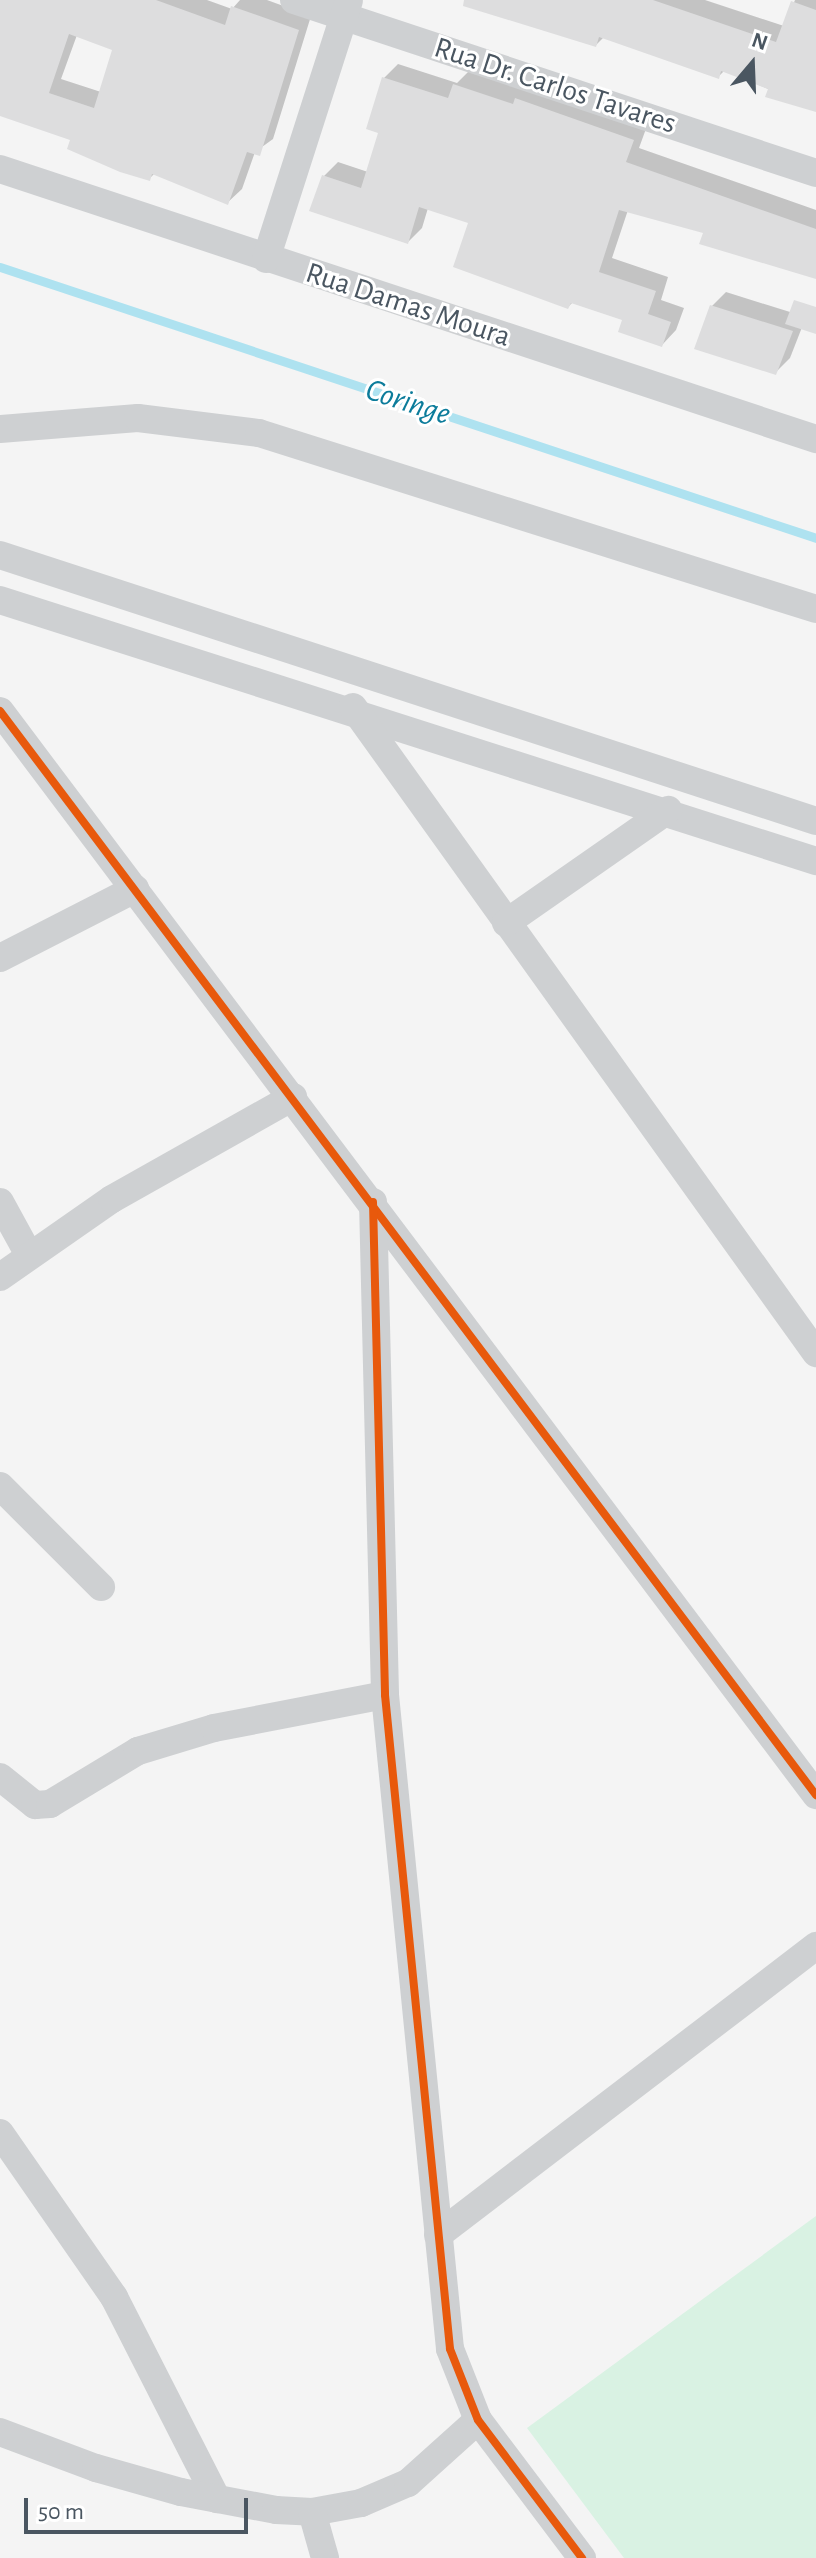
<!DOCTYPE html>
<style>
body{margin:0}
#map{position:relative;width:816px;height:2558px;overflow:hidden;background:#f4f4f4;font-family:"Alegreya Sans",sans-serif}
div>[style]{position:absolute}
.green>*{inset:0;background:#d9f2e3}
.shadow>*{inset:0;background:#0003}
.stream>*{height:9px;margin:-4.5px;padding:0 4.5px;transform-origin:4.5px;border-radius:4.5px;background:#aee2f0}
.building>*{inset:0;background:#ddddde}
.minor>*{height:28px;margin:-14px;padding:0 14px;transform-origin:14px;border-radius:14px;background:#ced0d2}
.cycleway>*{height:8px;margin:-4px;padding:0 4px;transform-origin:4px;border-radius:4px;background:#e8590c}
span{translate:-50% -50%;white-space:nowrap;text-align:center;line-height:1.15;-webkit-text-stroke:6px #fff;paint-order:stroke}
.street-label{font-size:30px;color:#4a5661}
.water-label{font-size:32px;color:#0c7c9b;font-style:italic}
.north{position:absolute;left:712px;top:24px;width:80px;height:80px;-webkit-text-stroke:6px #fff;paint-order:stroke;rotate:19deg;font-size:22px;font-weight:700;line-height:32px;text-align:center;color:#4a5661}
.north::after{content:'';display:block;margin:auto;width:28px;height:36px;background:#4a5661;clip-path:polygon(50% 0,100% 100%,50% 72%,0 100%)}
.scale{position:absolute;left:24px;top:2498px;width:224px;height:36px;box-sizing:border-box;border:4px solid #4a5661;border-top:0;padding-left:10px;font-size:24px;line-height:28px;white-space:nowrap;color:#4a5661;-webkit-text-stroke:6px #fff;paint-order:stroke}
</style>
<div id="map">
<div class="green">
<i style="clip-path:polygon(816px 2216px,816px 2558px,624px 2558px,527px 2428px)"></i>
</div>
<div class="shadow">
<i style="clip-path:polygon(evenodd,0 0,207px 0,232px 9px,240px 0,267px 0,311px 16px,273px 139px,255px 152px,242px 189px,227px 203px,155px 173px,149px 179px,72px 138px,0 111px,0 0,77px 35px,114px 49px,101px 92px,61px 79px,77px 35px)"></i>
<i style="clip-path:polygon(487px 0,705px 0,784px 26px,795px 0,816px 0,816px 110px,725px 70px,718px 77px,604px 37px,596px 45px)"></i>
<i style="clip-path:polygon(398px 64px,457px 83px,469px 71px,647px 126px,639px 148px,816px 210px,816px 273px,705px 231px,628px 210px,612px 258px,668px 277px,661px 300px,684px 308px,676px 330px,662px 345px,625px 319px,573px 302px,568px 307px,471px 222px,428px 208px,422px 228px,408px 242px,324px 176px,338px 162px,368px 172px,381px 132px,384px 78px)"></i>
<i style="clip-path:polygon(726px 292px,806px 317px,790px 358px,775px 373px,712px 306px)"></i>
</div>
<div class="stream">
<i style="left:0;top:267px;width:860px;rotate:18.37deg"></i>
</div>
<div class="building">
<i style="clip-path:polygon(evenodd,0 0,156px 0,225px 25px,231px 6px,299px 30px,260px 156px,247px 152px,228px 205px,152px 174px,150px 181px,120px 172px,67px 149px,70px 140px,0 116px,0 0,69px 34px,112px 50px,94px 108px,49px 93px,69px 34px)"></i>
<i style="clip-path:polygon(464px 0,653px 0,776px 42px,791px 1px,816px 10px,816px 112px,765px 97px,768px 89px,721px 71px,719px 79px,599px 37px,596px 47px,463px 6px)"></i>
<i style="clip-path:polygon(382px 77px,448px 98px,453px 84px,513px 104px,515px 98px,634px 140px,626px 162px,816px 229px,816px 279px,699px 244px,703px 233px,619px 210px,599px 272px,656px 291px,648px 314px,671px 322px,662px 347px,618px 332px,622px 320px,571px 303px,568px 309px,453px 267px,468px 223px,419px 207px,408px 244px,309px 211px,322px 175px,361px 188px,378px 133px,366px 129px)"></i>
<i style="clip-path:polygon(794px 300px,816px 307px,816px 334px,785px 324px)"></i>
<i style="clip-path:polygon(710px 305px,793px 331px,776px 375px,694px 349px)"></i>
</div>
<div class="minor">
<i style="left:294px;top:0;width:550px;rotate:18.34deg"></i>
<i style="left:0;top:169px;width:860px;rotate:18.31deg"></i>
<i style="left:266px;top:259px;width:271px;rotate:-72.2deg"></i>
<i style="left:0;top:429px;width:138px;rotate:-4.6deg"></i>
<i style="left:138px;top:418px;width:122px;rotate:7.1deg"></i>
<i style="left:259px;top:433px;width:584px;rotate:17.54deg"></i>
<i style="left:0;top:555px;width:858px;rotate:18.05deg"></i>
<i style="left:0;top:600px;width:857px;rotate:17.74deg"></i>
<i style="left:353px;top:707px;width:795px;rotate:54.37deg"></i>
<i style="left:0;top:711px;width:1357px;rotate:53.03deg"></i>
<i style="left:506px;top:923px;width:198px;rotate:-34.9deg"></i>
<i style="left:0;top:958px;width:152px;rotate:-27.1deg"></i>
<i style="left:0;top:1202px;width:60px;rotate:61.3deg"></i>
<i style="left:373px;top:1202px;width:493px;rotate:88.6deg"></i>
<i style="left:385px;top:1695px;width:657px;rotate:84.32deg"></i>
<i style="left:450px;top:2349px;width:76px;rotate:68.5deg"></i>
<i style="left:478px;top:2420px;width:173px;rotate:53deg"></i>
<i style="left:0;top:1277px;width:136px;rotate:-34.9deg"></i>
<i style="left:112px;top:1199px;width:208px;rotate:-29.4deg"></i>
<i style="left:0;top:1486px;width:143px;rotate:45deg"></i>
<i style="left:0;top:1777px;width:45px;rotate:38.7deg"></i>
<i style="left:35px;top:1805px;width:15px;rotate:-4deg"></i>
<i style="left:50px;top:1804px;width:103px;rotate:-31.1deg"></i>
<i style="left:138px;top:1751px;width:79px;rotate:-16.8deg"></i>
<i style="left:214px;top:1728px;width:174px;rotate:-10.9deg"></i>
<i style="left:0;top:2133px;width:200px;rotate:55.2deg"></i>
<i style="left:114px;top:2297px;width:227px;rotate:63deg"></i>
<i style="left:438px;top:2235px;width:476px;rotate:-37.4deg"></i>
<i style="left:0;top:2432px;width:103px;rotate:20.6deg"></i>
<i style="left:96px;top:2468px;width:88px;rotate:15.8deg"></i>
<i style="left:181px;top:2492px;width:97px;rotate:10.7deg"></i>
<i style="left:276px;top:2510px;width:36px;rotate:3deg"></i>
<i style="left:312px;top:2512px;width:50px;rotate:-10.4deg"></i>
<i style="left:361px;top:2503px;width:51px;rotate:-23.1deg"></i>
<i style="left:408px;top:2483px;width:94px;rotate:-42deg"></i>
<i style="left:312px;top:2512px;width:48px;rotate:74.2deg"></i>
</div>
<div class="cycleway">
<i style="left:0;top:711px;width:1357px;rotate:53.03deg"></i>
<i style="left:373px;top:1202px;width:493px;rotate:88.6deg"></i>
<i style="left:385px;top:1695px;width:657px;rotate:84.32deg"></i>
<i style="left:450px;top:2349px;width:76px;rotate:68.5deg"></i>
<i style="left:478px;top:2420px;width:173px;rotate:53deg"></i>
</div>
<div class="street-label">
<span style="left:555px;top:86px;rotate:18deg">Rua Dr. Carlos Tavares</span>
<span style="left:408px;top:305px;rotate:18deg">Rua Damas Moura</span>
</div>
<div class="water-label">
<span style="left:408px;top:402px;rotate:18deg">Coringe</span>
</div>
<div class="north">N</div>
<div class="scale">50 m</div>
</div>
